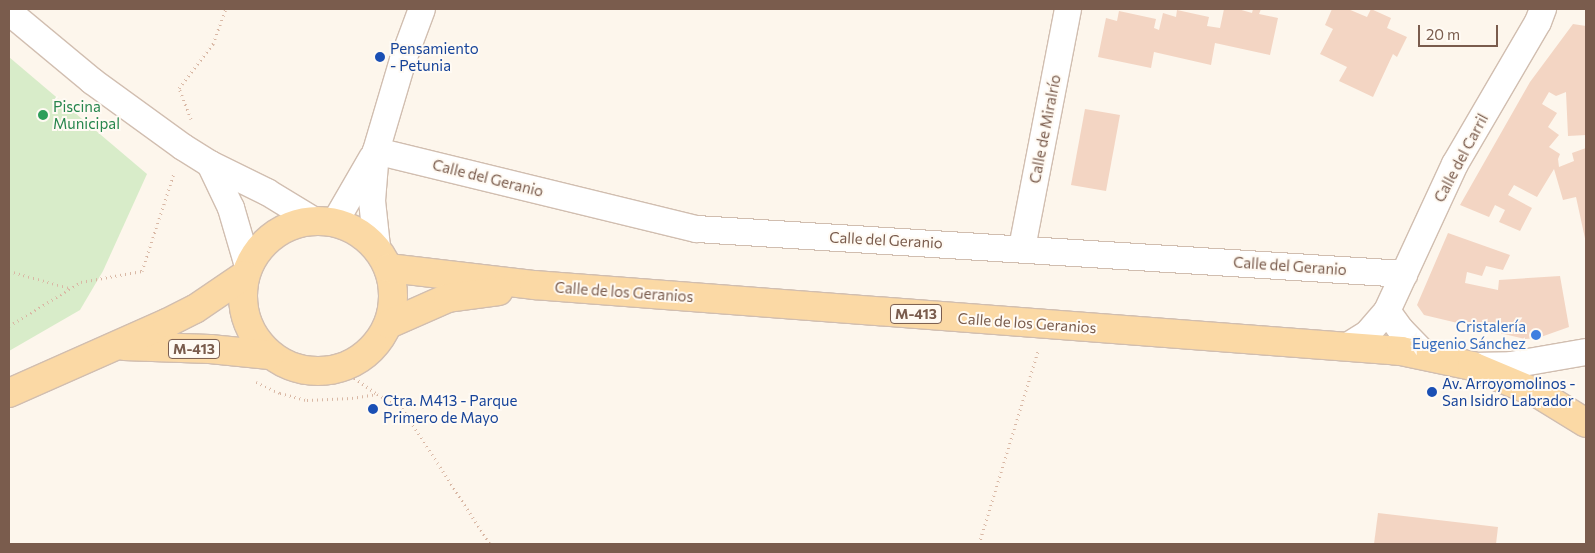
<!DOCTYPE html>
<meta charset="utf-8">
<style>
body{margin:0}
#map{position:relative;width:1595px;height:553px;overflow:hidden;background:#fdf6ec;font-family:Commissioner,sans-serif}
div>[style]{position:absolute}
.green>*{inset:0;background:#d8ecc9}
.building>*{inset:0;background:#f3d5c3}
.path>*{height:3px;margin-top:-1.5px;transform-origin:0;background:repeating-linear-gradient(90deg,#d9b8a5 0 1px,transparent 0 5px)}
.roads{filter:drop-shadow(1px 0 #d1beb0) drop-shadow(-1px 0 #d1beb0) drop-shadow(0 1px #d1beb0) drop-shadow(0 -1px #d1beb0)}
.minor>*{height:26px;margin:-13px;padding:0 13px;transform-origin:13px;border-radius:13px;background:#fff}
.primary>*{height:28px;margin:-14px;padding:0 14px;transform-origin:14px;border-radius:14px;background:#fbd9a5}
.primary>.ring{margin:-14px;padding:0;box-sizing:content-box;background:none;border:28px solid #fbd9a5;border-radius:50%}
.dots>*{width:14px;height:14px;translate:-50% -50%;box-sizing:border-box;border:2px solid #fffaf3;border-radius:50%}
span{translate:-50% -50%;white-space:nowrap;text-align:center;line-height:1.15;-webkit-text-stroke:4px #fffaf3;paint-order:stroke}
.shield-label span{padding:1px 4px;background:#fffaf3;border:1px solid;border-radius:4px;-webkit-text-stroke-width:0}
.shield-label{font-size:14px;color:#7a5c4d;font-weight:700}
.transit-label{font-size:15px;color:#164399}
.left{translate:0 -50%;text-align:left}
.leisure-label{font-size:15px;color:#27864d}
.street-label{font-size:15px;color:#7a5c4d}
.shop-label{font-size:15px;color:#366cbe}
.right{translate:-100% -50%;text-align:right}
.frame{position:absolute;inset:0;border:10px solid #7a5c4d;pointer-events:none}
.scale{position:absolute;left:1418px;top:25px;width:80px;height:22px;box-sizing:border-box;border:2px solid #7a5c4d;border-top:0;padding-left:6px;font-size:15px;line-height:18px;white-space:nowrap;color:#7a5c4d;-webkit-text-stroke:4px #fffaf3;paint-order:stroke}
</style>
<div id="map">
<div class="green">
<i style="clip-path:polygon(9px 57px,147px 174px,103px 271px,80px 310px,9px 351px)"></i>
</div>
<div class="building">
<i style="clip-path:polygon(1224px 9px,1238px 9px,1252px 13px,1253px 9px,1261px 9px,1259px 14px,1278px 18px,1270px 55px,1215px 43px,1211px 65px,1154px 52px,1151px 68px,1098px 57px,1106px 18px,1117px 21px,1119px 11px,1156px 19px,1154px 28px,1159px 30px,1163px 13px,1176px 17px,1177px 10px,1209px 17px,1207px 26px,1220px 28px)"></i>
<i style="clip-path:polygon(1332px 9px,1348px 9px,1367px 17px,1371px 9px,1391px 18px,1387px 28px,1407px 37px,1397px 57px,1393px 54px,1373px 97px,1339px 81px,1347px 67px,1320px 54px,1333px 29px,1325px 25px)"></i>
<i style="clip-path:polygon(1573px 24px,1586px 26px,1586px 135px,1568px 136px,1566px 92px,1556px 96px,1549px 92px,1542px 104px,1557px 113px,1548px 127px,1559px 135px,1549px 147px,1560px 154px,1558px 159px,1559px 167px,1574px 161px,1572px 153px,1586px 148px,1586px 243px,1576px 197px,1563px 200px,1554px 169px,1537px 197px,1514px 185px,1508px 195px,1532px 208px,1520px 231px,1499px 222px,1505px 210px,1495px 205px,1489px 217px,1460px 205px,1530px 82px)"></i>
<i style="clip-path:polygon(1085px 109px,1120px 115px,1106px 191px,1071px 185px)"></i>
<i style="clip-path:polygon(1448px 233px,1510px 255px,1503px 270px,1486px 266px,1482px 276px,1467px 272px,1465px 283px,1498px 290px,1499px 280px,1560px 276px,1569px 327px,1538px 338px,1525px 339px,1424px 315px,1417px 305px)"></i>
<i style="clip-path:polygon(1378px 513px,1498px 527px,1496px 544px,1374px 544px)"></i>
</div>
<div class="path">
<i style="left:191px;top:119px;width:33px;rotate:-111deg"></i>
<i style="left:179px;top:88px;width:56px;rotate:-52.3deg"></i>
<i style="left:213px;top:44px;width:37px;rotate:-70deg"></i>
<i style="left:9px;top:271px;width:62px;rotate:15.8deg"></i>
<i style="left:9px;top:326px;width:84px;rotate:-31.4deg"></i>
<i style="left:81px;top:282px;width:62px;rotate:-10.2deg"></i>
<i style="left:142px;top:271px;width:103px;rotate:-71.9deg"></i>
<i style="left:342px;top:369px;width:43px;rotate:35.5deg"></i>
<i style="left:377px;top:394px;width:29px;rotate:29deg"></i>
<i style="left:402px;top:408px;width:162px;rotate:57.1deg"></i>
<i style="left:256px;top:382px;width:26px;rotate:25deg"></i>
<i style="left:280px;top:393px;width:28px;rotate:15deg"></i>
<i style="left:307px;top:400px;width:45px;rotate:-2.5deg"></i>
<i style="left:352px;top:398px;width:25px;rotate:-9deg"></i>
<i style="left:979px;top:544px;width:202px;rotate:-73deg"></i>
</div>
<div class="roads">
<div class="minor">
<i style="left:9px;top:12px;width:108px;rotate:39.7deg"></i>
<i style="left:92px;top:81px;width:112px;rotate:36deg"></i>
<i style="left:183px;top:147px;width:32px;rotate:32deg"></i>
<i style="left:210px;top:164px;width:64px;rotate:26.2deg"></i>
<i style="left:267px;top:192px;width:54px;rotate:31.3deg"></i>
<i style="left:376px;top:151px;width:330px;rotate:13.7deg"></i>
<i style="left:697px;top:229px;width:709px;rotate:3.64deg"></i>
<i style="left:210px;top:164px;width:49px;rotate:64.5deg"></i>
<i style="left:231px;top:208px;width:60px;rotate:73.7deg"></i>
<i style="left:335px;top:222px;width:74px;rotate:-60deg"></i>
<i style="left:377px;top:247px;width:46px;rotate:-96.2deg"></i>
<i style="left:372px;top:201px;width:50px;rotate:-85.4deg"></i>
<i style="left:376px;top:151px;width:95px;rotate:-73.5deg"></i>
<i style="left:403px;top:60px;width:54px;rotate:-69.6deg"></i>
<i style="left:1022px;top:248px;width:243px;rotate:-79.1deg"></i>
<i style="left:1387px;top:311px;width:24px;rotate:54deg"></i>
<i style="left:1401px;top:330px;width:36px;rotate:46deg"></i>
<i style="left:1346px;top:347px;width:26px;rotate:-32deg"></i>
<i style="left:1368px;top:333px;width:29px;rotate:-49deg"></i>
<i style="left:1387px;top:311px;width:162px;rotate:-65.2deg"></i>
<i style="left:1455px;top:164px;width:164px;rotate:-59.7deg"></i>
<i style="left:1538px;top:22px;width:14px;rotate:-69deg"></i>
<i style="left:1472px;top:366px;width:39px;rotate:-1deg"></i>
<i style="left:1511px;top:365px;width:76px;rotate:-9.8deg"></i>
</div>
<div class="primary">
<i class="ring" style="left:243px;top:221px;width:122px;height:122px"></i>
<i style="left:389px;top:268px;width:146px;rotate:6.7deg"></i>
<i style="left:534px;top:285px;width:870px;rotate:4.35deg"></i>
<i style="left:1401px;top:351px;width:73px;rotate:11.9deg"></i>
<i style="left:1472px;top:366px;width:73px;rotate:22.7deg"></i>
<i style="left:1539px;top:394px;width:55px;rotate:31.7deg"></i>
<i style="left:389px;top:324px;width:64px;rotate:-23.8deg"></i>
<i style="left:448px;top:298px;width:51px;rotate:-7.8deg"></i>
<i style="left:124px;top:346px;width:86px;rotate:2deg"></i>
<i style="left:210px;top:349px;width:60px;rotate:5.7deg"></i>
<i style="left:9px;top:393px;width:173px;rotate:-23.9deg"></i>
<i style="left:167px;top:323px;width:31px;rotate:-27deg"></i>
<i style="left:195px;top:309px;width:60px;rotate:-34.2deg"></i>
</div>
</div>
<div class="dots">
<i style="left:380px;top:57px;background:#1a4fb4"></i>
<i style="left:43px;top:115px;background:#2e9e5b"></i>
<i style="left:1536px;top:335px;background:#3f7fe0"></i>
<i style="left:1432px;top:392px;background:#1a4fb4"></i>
<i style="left:373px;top:409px;background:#1a4fb4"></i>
</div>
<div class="shield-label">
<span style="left:916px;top:314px">M-413</span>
<span style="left:194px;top:349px">M-413</span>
</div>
<div class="transit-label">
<span class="left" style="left:390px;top:57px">Pensamiento<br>- Petunia</span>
<span class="left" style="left:1442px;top:392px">Av. Arroyomolinos -<br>San Isidro Labrador</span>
<span class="left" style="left:383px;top:409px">Ctra. M413 - Parque<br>Primero de Mayo</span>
</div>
<div class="leisure-label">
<span class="left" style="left:53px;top:115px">Piscina<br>Municipal</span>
</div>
<div class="street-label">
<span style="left:1045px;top:129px;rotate:-79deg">Calle de Miralrío</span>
<span style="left:1461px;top:158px;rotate:-62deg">Calle del Carril</span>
<span style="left:488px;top:178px;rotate:14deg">Calle del Geranio</span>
<span style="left:886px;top:240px;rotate:3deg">Calle del Geranio</span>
<span style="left:1290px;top:266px;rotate:4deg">Calle del Geranio</span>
<span style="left:624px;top:292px;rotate:4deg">Calle de los Geranios</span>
<span style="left:1027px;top:323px;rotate:4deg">Calle de los Geranios</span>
</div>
<div class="shop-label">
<span class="right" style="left:1526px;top:335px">Cristalería<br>Eugenio Sánchez</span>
</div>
<div class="frame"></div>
<div class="scale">20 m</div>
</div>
